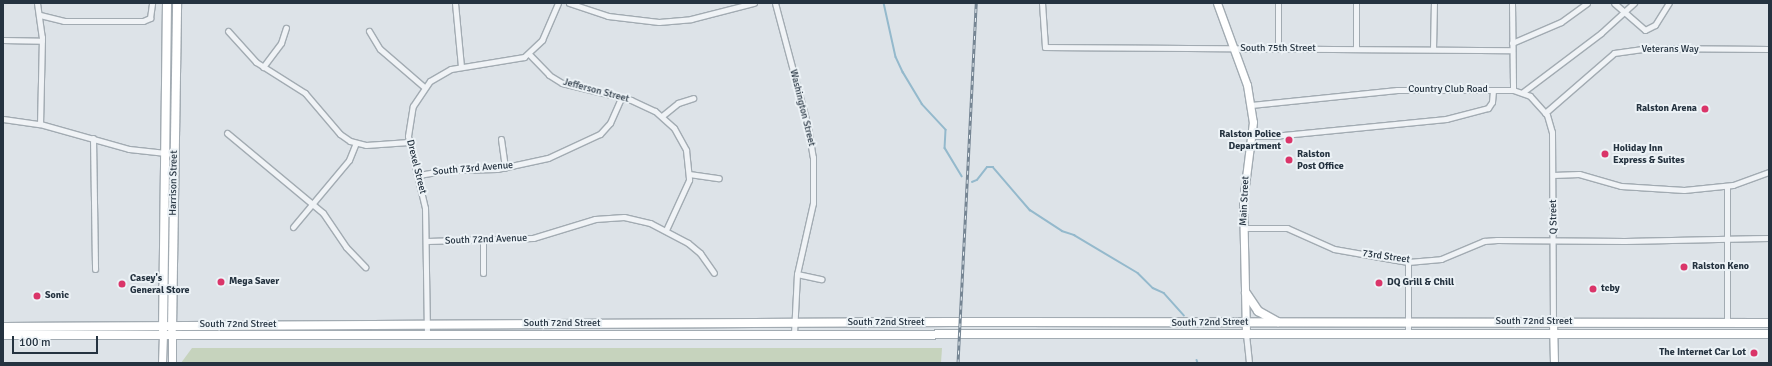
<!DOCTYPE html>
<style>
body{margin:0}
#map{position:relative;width:1772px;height:366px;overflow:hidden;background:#dde3e8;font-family:Signika,sans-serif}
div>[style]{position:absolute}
.green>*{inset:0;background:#c6d3bd}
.stream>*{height:1.5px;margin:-0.75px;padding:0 0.75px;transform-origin:0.75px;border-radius:0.75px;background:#94b9cc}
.roads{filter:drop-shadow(1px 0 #a2abb2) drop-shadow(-1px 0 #a2abb2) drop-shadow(0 1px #a2abb2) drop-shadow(0 -1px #a2abb2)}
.street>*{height:5px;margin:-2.5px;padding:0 2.5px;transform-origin:2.5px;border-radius:2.5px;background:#f0f3f6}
.secondary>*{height:7px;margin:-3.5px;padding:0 3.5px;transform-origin:3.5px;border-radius:3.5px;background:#fff}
.primary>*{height:8px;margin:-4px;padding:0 4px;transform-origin:4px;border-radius:4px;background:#fff}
.rail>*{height:3px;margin-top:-1.5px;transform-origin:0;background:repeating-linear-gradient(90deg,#ecf2f6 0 4.5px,#758593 0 9px);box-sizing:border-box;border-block:1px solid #758593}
.dots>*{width:11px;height:11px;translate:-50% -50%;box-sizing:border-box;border:2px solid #ecf2f6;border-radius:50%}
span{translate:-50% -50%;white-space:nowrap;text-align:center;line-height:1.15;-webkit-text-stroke:4px #ecf2f6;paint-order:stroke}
.street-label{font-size:10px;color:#253340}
.poi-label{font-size:10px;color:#253340;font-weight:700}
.right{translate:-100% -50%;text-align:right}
.left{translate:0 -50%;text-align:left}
.frame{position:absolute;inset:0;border:4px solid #253340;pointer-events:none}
.scale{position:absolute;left:12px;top:336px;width:86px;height:18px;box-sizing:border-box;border:2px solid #253340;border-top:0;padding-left:5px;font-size:12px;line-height:14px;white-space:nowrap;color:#253340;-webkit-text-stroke:3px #ecf2f6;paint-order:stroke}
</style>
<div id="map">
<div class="green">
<i style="clip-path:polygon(192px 348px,942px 348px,941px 363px,181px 363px)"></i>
</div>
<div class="stream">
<i style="left:884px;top:3px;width:55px;rotate:77.5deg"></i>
<i style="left:896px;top:57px;width:17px;rotate:65deg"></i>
<i style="left:903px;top:72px;width:37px;rotate:59deg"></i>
<i style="left:922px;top:104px;width:35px;rotate:47deg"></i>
<i style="left:946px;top:130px;width:18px;rotate:93deg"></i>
<i style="left:945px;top:148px;width:33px;rotate:59deg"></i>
<i style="left:972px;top:182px;width:5px;rotate:-22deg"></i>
<i style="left:977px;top:180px;width:16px;rotate:-52deg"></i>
<i style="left:987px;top:167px;width:6px"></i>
<i style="left:993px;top:167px;width:57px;rotate:49.3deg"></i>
<i style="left:1030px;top:210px;width:38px;rotate:33deg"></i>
<i style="left:1062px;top:231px;width:13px;rotate:18deg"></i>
<i style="left:1074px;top:235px;width:74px;rotate:30.7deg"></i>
<i style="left:1138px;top:273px;width:21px;rotate:45deg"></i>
<i style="left:1153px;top:288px;width:12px;rotate:24deg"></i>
<i style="left:1164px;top:293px;width:30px;rotate:48deg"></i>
<i style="left:1197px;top:360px;width:3px;rotate:72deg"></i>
</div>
<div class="roads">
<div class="street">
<i style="left:37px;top:3px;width:34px;rotate:82deg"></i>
<i style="left:42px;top:37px;width:87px;rotate:91.3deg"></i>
<i style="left:455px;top:3px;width:63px;rotate:84.6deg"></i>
<i style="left:569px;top:3px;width:41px;rotate:18.4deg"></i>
<i style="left:608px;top:16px;width:51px;rotate:6.7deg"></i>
<i style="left:659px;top:22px;width:32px;rotate:-5deg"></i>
<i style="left:691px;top:19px;width:65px;rotate:-14.3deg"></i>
<i style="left:775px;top:3px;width:128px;rotate:75.1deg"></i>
<i style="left:808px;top:127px;width:30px;rotate:81deg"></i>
<i style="left:813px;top:157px;width:46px;rotate:90deg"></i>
<i style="left:813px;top:203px;width:73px;rotate:102.7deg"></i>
<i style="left:797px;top:274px;width:59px;rotate:92.9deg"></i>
<i style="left:1042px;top:3px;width:44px;rotate:86.1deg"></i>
<i style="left:1045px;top:47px;width:467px;rotate:0.4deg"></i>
<i style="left:1278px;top:3px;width:46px;rotate:90deg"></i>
<i style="left:1512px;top:3px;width:87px;rotate:89.3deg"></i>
<i style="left:1614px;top:3px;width:41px;rotate:41.1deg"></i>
<i style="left:1645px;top:30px;width:11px;rotate:-27deg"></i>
<i style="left:1655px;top:25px;width:26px;rotate:-58deg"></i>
<i style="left:40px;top:15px;width:25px;rotate:14deg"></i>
<i style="left:64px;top:21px;width:79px"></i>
<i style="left:143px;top:21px;width:8px;rotate:-23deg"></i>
<i style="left:150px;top:18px;width:15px;rotate:-82deg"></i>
<i style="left:228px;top:31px;width:42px;rotate:47.9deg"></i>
<i style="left:256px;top:62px;width:58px;rotate:32.3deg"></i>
<i style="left:305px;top:93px;width:54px;rotate:49.5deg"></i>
<i style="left:340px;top:134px;width:12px;rotate:35deg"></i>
<i style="left:350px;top:141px;width:16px;rotate:14deg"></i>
<i style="left:366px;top:145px;width:43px;rotate:-4deg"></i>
<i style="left:369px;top:31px;width:21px;rotate:59deg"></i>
<i style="left:380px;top:49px;width:58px;rotate:40.8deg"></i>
<i style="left:3px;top:40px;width:39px;rotate:1deg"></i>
<i style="left:1512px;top:43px;width:53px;rotate:-23.2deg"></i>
<i style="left:1561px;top:22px;width:32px;rotate:-36deg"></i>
<i style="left:1356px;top:49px;width:46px;rotate:-90deg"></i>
<i style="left:1433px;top:49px;width:46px;rotate:-88.8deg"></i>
<i style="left:529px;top:54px;width:29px;rotate:46deg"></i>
<i style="left:549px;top:75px;width:15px;rotate:32deg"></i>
<i style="left:562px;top:83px;width:71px;rotate:13.8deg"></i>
<i style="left:631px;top:100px;width:26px;rotate:25deg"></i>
<i style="left:655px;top:111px;width:25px;rotate:42deg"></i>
<i style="left:674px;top:128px;width:25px;rotate:61deg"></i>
<i style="left:686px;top:150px;width:30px;rotate:84deg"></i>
<i style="left:689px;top:180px;width:55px;rotate:114.7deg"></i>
<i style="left:263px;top:67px;width:30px;rotate:-53deg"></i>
<i style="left:281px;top:43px;width:16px;rotate:-72deg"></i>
<i style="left:1523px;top:92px;width:98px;rotate:-37.1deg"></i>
<i style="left:1601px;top:33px;width:45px;rotate:-42.3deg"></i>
<i style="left:1251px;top:105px;width:147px;rotate:-5.9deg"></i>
<i style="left:1397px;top:90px;width:116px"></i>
<i style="left:1513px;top:90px;width:18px;rotate:19deg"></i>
<i style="left:1530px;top:96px;width:25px;rotate:48deg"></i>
<i style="left:1547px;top:115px;width:18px;rotate:74deg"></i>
<i style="left:1552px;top:132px;width:190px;rotate:89.7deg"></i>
<i style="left:1545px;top:113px;width:91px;rotate:-41deg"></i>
<i style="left:1614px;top:53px;width:36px;rotate:-8deg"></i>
<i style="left:1650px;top:48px;width:119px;rotate:0.5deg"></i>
<i style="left:662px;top:116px;width:21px;rotate:-39deg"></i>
<i style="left:678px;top:103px;width:16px;rotate:-18deg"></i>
<i style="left:3px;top:119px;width:37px;rotate:8deg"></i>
<i style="left:40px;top:124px;width:92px;rotate:15.7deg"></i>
<i style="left:129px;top:149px;width:46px;rotate:6.2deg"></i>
<i style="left:227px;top:133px;width:125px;rotate:39.8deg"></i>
<i style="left:323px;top:213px;width:41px;rotate:55.9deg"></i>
<i style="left:346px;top:247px;width:28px;rotate:46deg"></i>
<i style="left:1252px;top:136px;width:21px"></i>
<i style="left:1273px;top:136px;width:174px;rotate:-5.6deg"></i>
<i style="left:1446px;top:119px;width:43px;rotate:-14.7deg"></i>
<i style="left:1488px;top:108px;width:7px;rotate:-56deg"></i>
<i style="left:1492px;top:102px;width:12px;rotate:-85deg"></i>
<i style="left:93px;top:138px;width:131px;rotate:89.1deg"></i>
<i style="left:501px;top:139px;width:29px;rotate:82deg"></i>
<i style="left:689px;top:174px;width:30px;rotate:8deg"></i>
<i style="left:419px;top:175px;width:27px;rotate:-10deg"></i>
<i style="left:446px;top:170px;width:51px;rotate:-1.1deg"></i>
<i style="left:497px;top:169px;width:52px;rotate:-12.2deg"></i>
<i style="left:548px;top:158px;width:57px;rotate:-24.8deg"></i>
<i style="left:600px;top:134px;width:15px;rotate:-48deg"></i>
<i style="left:610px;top:123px;width:27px;rotate:-66deg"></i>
<i style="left:1553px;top:175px;width:26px;rotate:-2deg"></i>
<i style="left:1579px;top:174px;width:44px;rotate:15.9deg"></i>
<i style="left:1621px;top:186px;width:63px;rotate:3.6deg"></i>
<i style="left:1684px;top:190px;width:49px;rotate:-5.8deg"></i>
<i style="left:1733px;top:185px;width:38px;rotate:-20deg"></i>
<i style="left:1727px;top:186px;width:136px;rotate:90deg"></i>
<i style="left:293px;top:227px;width:87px;rotate:-50.1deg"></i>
<i style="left:349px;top:160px;width:18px;rotate:-68deg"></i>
<i style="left:1243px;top:228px;width:44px"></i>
<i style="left:1287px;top:228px;width:51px;rotate:24.1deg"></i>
<i style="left:1334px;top:249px;width:75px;rotate:10deg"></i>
<i style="left:1408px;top:262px;width:33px;rotate:-5deg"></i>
<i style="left:1441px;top:259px;width:47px;rotate:-22.7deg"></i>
<i style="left:1484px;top:241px;width:13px;rotate:-4deg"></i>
<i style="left:1497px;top:240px;width:128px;rotate:0.4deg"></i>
<i style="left:1625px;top:241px;width:144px;rotate:-1.2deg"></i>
<i style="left:427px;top:241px;width:106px;rotate:-1.6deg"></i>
<i style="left:533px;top:238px;width:65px;rotate:-17deg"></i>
<i style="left:595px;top:219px;width:29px;rotate:-4deg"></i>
<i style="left:624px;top:217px;width:27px;rotate:13deg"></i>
<i style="left:650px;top:223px;width:43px;rotate:27.8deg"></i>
<i style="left:688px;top:243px;width:16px;rotate:40deg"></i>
<i style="left:700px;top:253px;width:24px;rotate:55deg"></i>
<i style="left:483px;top:241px;width:32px;rotate:90deg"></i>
<i style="left:1408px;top:262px;width:71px;rotate:90deg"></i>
<i style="left:797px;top:274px;width:25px;rotate:12deg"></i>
<i style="left:427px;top:334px;width:126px;rotate:-90.9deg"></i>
<i style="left:425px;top:208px;width:74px;rotate:-103.3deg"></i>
<i style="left:408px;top:136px;width:30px;rotate:-81deg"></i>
<i style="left:413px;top:106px;width:30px;rotate:-56deg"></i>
<i style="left:430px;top:81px;width:24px;rotate:-30deg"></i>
<i style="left:451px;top:69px;width:74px;rotate:-9.3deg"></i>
<i style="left:524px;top:57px;width:25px;rotate:-43deg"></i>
<i style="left:542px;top:40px;width:40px;rotate:-66.6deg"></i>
<i style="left:1246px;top:334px;width:29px;rotate:84deg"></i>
</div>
<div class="secondary">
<i style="left:1217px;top:3px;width:87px;rotate:69.9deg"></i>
<i style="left:1247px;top:85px;width:37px;rotate:81deg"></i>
<i style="left:1253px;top:122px;width:80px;rotate:97.2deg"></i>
<i style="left:1243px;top:201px;width:133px;rotate:88.7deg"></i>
<i style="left:1553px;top:322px;width:41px;rotate:88.6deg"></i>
<i style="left:162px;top:363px;width:27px;rotate:-88deg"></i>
<i style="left:172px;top:363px;width:27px;rotate:-90deg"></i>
</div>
<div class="primary">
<i style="left:1246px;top:293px;width:22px;rotate:56deg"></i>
<i style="left:1258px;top:311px;width:23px;rotate:29deg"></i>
<i style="left:3px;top:327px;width:946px;rotate:-0.3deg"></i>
<i style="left:949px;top:322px;width:820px;rotate:0.07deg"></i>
<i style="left:172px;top:329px;width:326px;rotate:-89.1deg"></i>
<i style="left:163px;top:330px;width:327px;rotate:-89.3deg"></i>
<i style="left:3px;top:335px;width:1766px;rotate:-0.03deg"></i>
</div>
</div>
<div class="rail">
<i style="left:958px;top:363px;width:360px;rotate:-87.1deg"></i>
</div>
<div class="dots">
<i style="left:1705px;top:109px;background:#da3569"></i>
<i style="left:1289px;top:140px;background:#da3569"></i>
<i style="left:1605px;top:154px;background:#da3569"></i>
<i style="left:1289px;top:160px;background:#da3569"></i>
<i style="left:1684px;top:267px;background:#da3569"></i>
<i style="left:221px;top:282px;background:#da3569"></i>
<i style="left:1379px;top:283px;background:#da3569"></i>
<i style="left:122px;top:284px;background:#da3569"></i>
<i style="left:1593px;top:289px;background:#da3569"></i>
<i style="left:37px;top:296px;background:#da3569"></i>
<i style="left:1754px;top:353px;background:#da3569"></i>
</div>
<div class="street-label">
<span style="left:1278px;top:49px">South 75th Street</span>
<span style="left:1670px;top:50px">Veterans Way</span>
<span style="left:1448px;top:90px">Country Club Road</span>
<span style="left:596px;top:91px;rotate:15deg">Jefferson Street</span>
<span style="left:802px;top:108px;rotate:76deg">Washington Street</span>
<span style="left:416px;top:167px;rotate:76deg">Drexel Street</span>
<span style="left:473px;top:169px;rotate:-5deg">South 73rd Avenue</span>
<span style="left:174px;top:183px;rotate:-89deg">Harrison Street</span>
<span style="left:1245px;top:201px;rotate:-87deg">Main Street</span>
<span style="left:1554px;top:217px;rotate:-91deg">Q Street</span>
<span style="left:486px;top:240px;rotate:-2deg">South 72nd Avenue</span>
<span style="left:1386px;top:257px;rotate:8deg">73rd Street</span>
<span style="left:1534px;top:322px">South 72nd Street</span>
<span style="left:886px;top:323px">South 72nd Street</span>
<span style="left:1210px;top:323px;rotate:-1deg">South 72nd Street</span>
<span style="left:562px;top:324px">South 72nd Street</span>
<span style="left:238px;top:325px">South 72nd Street</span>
</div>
<div class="poi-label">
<span class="right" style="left:1697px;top:109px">Ralston Arena</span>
<span class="right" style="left:1281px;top:140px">Ralston Police<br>Department</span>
<span class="left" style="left:1613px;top:154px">Holiday Inn<br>Express &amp; Suites</span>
<span class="left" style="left:1297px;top:160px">Ralston<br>Post Office</span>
<span class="left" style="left:1692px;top:267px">Ralston Keno</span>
<span class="left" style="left:130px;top:284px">Casey's<br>General Store</span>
<span class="left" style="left:229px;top:282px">Mega Saver</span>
<span class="left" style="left:1387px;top:283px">DQ Grill &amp; Chill</span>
<span class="left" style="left:1601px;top:289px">tcby</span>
<span class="left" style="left:45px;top:296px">Sonic</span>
<span class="right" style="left:1746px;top:353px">The Internet Car Lot</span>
</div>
<div class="frame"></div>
<div class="scale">100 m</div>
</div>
